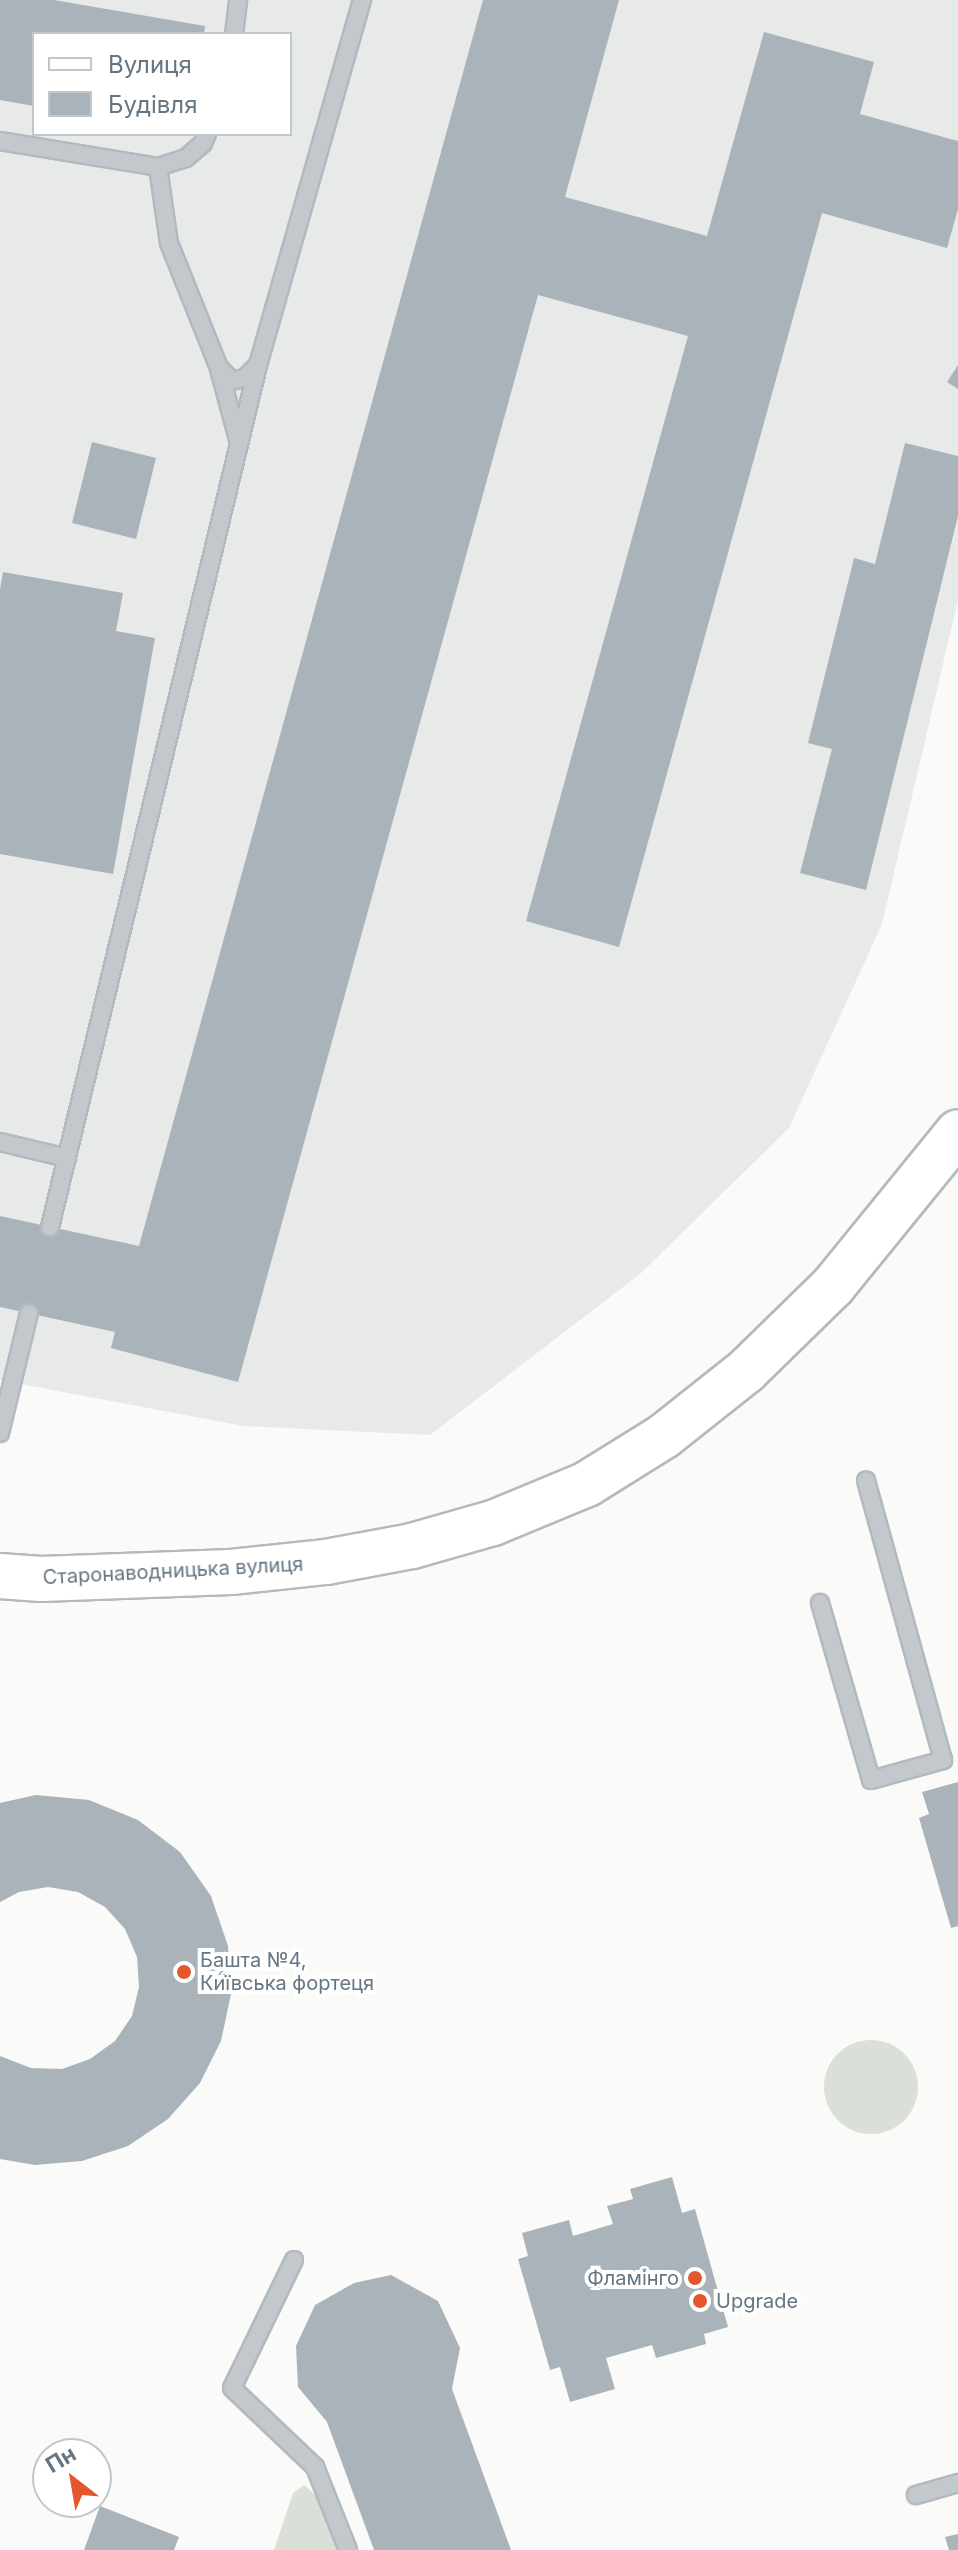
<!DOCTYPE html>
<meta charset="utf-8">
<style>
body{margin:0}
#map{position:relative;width:958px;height:2550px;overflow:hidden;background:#fafaf8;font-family:Inter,sans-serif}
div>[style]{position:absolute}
.built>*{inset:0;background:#e8e9e9}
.green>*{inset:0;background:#dadfd7}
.round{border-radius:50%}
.building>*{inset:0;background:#aab3b9}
.roads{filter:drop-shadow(2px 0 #b3babf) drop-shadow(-2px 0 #b3babf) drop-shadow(0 2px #b3babf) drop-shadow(0 -2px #b3babf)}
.service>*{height:16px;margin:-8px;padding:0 8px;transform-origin:8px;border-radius:8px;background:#c3c8cc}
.secondary>*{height:44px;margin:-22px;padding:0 22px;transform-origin:22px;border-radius:22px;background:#fff}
.dots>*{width:22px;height:22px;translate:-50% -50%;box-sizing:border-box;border:4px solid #fff;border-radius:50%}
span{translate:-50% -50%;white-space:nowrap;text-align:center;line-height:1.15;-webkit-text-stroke:8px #fff;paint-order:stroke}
.street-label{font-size:20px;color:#657683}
.poi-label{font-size:20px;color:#657683}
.left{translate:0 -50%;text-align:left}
.right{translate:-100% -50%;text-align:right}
.legend{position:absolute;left:32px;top:32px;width:260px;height:104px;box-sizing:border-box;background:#fff;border:2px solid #c1c8cd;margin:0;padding:10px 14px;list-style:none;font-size:24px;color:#657683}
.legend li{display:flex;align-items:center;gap:16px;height:40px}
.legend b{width:40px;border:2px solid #c1c8cd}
.north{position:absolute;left:32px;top:2438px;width:80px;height:80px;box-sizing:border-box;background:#fff;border:2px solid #c1c8cd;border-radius:50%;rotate:329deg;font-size:22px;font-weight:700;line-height:32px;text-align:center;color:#657683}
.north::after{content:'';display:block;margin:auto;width:28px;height:36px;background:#e4572e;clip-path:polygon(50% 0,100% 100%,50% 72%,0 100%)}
</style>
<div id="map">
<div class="built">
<i style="clip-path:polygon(evenodd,0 0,958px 0,958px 600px,882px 924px,789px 1128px,640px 1274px,430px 1435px,243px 1426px,0 1380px,0 0,34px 34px,290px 34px,290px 134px,34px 134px,34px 34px)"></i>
</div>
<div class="green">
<i class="round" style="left:824px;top:2040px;width:94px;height:94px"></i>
<i style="clip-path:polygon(304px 2485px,339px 2517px,345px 2550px,274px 2550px,293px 2493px)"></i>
</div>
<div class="building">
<i style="clip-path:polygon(0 0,54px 0,205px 26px,204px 34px,34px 34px,34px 106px,0 100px)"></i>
<i style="clip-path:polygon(483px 0,619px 0,565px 197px,707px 236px,764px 32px,874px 62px,860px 114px,958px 141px,958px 209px,947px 248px,822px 213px,619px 947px,526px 921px,688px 336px,538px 295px,238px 1382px,111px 1348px,115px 1332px,0 1307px,0 1216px,139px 1246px)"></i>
<i style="clip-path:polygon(958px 365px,958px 389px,947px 382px)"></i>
<i style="clip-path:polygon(92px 442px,156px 458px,136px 539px,72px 523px)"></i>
<i style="clip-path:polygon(905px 443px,958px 456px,958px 516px,866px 890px,800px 873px,832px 749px,808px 743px,854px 558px,875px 564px)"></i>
<i style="clip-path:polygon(3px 572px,123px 593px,116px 631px,155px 638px,113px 874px,0 854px,0 589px)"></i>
<i style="clip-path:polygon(958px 1782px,958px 1926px,951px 1928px,919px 1818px,929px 1814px,922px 1792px)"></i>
<i style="clip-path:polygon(36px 1795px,89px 1800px,138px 1820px,180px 1852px,211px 1896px,228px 1946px,231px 1994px,221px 2041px,200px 2083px,168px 2119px,128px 2146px,82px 2161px,35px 2165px,0 2159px,0 2056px,31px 2068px,62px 2069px,90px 2059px,115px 2041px,132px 2016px,139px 1987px,137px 1957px,125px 1929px,105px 1907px,78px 1892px,48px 1887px,19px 1892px,0 1902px,0 1803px)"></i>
<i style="clip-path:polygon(672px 2177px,682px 2213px,695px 2209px,728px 2327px,704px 2334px,706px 2344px,656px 2358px,652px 2345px,606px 2358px,615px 2389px,570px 2402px,560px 2367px,550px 2370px,518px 2259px,528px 2256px,522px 2233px,569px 2220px,573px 2236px,613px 2224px,607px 2206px,633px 2199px,630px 2189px)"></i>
<i style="clip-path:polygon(391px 2275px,438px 2301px,460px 2348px,452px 2389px,511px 2550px,374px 2550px,327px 2422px,298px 2387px,296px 2346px,315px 2305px,354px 2283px)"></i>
<i style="clip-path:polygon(100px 2506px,179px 2537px,174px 2550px,84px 2550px)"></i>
<i style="clip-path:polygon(958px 2534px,958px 2550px,949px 2550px,945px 2537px)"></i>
</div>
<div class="roads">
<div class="service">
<i style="left:234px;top:34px;width:34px;rotate:-83deg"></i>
<i style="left:0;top:141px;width:160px;rotate:9.3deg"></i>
<i style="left:158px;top:167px;width:29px;rotate:-18deg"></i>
<i style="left:186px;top:158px;width:23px;rotate:-41deg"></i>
<i style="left:203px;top:143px;width:10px;rotate:-66deg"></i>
<i style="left:158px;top:167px;width:77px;rotate:81.8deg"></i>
<i style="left:169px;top:243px;width:135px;rotate:68.2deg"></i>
<i style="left:219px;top:368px;width:18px;rotate:45deg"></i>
<i style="left:232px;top:381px;width:13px;rotate:-13deg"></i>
<i style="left:245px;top:378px;width:18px;rotate:-45deg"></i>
<i style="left:219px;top:369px;width:77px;rotate:74.9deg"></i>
<i style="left:0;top:1142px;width:69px;rotate:13.4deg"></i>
<i style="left:50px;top:1227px;width:887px;rotate:-76.43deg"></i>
<i style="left:258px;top:365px;width:380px;rotate:-74.1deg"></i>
<i style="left:0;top:1433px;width:123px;rotate:-76.4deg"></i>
<i style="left:820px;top:1603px;width:184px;rotate:73.9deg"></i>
<i style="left:871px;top:1780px;width:75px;rotate:-15.5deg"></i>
<i style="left:943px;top:1760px;width:290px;rotate:-105.4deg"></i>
<i style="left:294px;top:2260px;width:142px;rotate:115.8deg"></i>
<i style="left:232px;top:2388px;width:115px;rotate:43.6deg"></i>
<i style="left:315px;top:2467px;width:89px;rotate:68.3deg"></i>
<i style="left:916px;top:2495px;width:44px;rotate:-15.9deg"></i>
</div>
<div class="secondary">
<i style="left:0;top:1576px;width:41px;rotate:4.2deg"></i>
<i style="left:41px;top:1579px;width:190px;rotate:-2.1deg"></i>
<i style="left:231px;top:1572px;width:96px;rotate:-6deg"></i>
<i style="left:326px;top:1562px;width:87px;rotate:-10.5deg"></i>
<i style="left:412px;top:1546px;width:84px;rotate:-15.9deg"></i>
<i style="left:493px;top:1523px;width:102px;rotate:-22.5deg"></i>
<i style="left:587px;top:1484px;width:91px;rotate:-31.9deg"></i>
<i style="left:664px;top:1436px;width:105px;rotate:-38.4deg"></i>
<i style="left:746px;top:1371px;width:122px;rotate:-44.3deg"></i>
<i style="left:833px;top:1286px;width:198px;rotate:-50.9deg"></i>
</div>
</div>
<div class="dots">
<i style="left:184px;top:1972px;background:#e4572e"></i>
<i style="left:695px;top:2278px;background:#e4572e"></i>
<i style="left:700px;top:2301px;background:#e4572e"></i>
</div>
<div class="street-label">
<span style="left:173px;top:1571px;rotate:-3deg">Старонаводницька вулиця</span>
</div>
<div class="poi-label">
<span class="left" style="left:200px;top:1972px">Башта №4,<br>Київська фортеця</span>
<span class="right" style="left:679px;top:2278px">Фламінго</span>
<span class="left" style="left:716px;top:2301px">Upgrade</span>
</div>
<ul class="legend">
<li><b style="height:10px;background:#fff"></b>Вулиця</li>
<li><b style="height:22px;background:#aab3b9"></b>Будівля</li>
</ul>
<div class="north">Пн</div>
</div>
